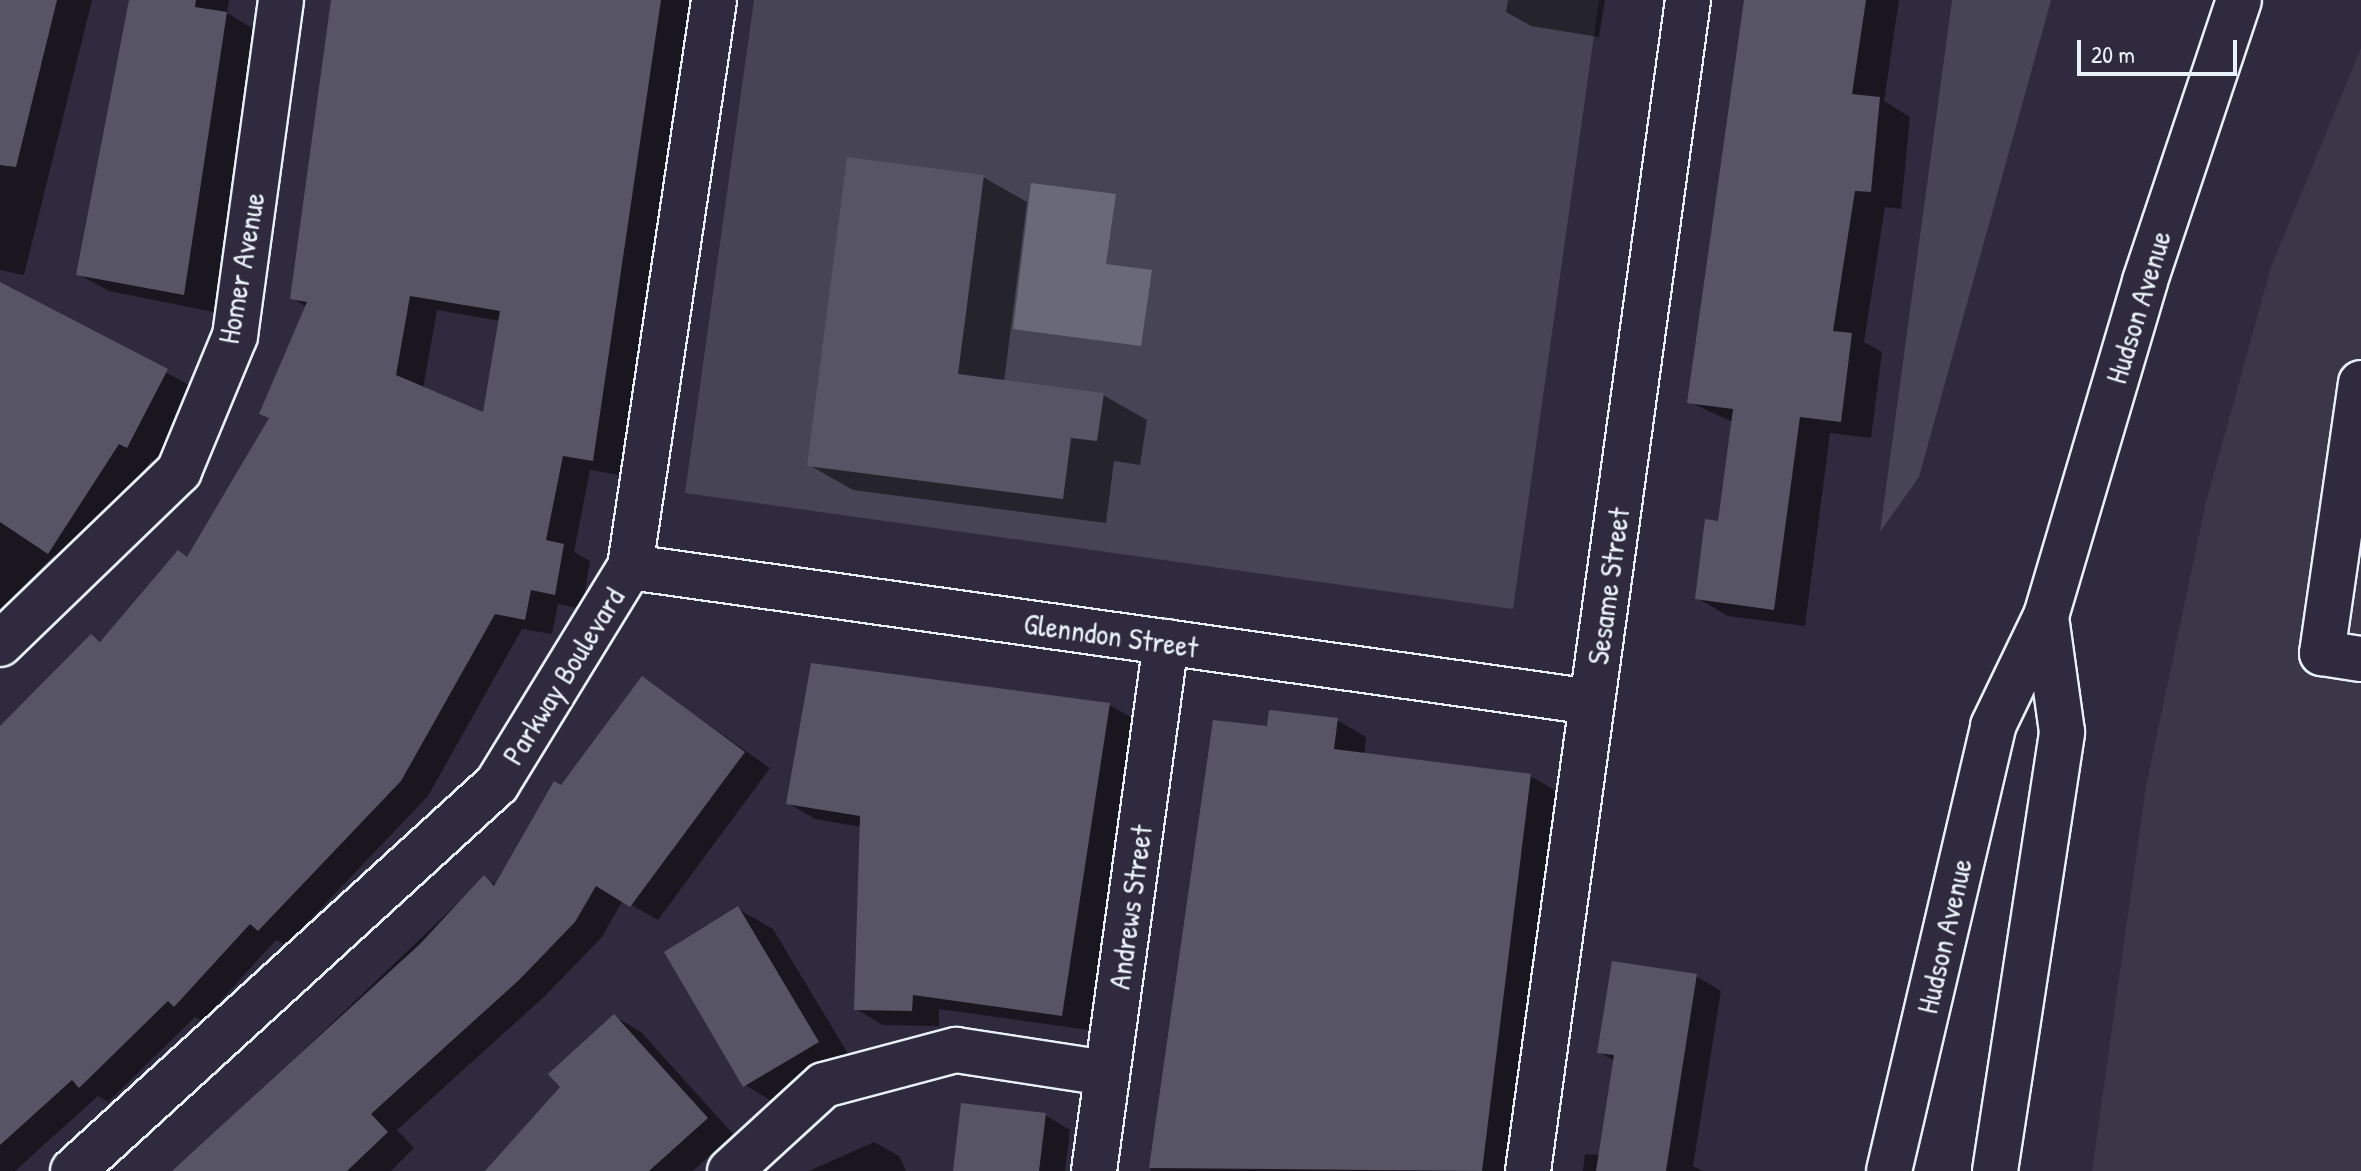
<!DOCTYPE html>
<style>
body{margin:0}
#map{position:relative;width:2361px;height:1171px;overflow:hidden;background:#2f2a3d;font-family:"Patrick Hand",sans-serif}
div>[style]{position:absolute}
.built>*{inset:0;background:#3b3749}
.green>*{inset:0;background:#464455}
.water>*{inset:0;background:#696978}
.shadow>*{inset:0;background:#0007}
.building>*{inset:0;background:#575565}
.roads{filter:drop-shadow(2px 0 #e8f1f8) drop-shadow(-2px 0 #e8f1f8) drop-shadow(0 2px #e8f1f8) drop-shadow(0 -2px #e8f1f8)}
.minor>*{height:44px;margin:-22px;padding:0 22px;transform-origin:22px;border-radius:22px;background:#2f2a3d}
span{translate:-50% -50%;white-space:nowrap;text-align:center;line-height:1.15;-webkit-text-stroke:6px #2f2a3d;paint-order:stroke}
.street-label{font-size:30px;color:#e8f1f8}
.scale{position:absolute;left:2077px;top:40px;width:160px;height:36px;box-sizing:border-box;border:4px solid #e8f1f8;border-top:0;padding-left:10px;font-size:24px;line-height:28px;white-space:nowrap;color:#e8f1f8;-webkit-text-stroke:6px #2f2a3d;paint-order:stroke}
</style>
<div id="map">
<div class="built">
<i style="clip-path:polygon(2361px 48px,2361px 1171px,2092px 1171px,2146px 786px,2206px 502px,2271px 267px)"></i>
</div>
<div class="green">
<i style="clip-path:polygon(754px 0,1599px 0,1513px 609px,685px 493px)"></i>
<i style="clip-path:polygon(1952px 0,2051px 0,1919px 477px,1880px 532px)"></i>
</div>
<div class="water">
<i style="clip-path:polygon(1031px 183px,1116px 194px,1106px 264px,1152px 270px,1141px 346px,1013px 329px)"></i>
</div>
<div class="shadow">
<i style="clip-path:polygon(0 0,92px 0,24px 275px,0 270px)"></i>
<i style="clip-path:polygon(131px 0,229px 0,227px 13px,257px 31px,214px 312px,109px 291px,78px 274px)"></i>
<i style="clip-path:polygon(evenodd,333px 0,695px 0,620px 475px,590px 470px,574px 552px,590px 561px,582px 609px,558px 604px,552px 634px,522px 629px,428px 796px,286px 945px,276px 940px,202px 1021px,195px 1017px,108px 1102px,98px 1096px,15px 1171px,0 1171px,0 729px,92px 636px,102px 642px,179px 552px,188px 558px,271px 418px,307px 307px,292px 298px,333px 0,437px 310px,500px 321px,485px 415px,423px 389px,437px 310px)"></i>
<i style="clip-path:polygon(1508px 0,1605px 0,1599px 37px,1531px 26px,1506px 12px)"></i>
<i style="clip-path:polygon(1747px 0,1899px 0,1884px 101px,1910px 117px,1901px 209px,1885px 207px,1864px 342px,1882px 352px,1871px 438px,1830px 433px,1805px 626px,1728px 616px,1697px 598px,1720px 523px,1733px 422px,1689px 402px)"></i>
<i style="clip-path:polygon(983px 177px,1027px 202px,1004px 382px,1103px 395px,1147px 420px,1140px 465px,1114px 461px,1106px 523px,853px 490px,809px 465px)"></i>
<i style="clip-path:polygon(0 284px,197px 389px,158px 464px,151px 460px,79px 569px,54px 555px,0 610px)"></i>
<i style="clip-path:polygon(643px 679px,770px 768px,658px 920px,623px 900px,602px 937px,546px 995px,397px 1130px,414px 1148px,391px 1171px,177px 1171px,484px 878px,497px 885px)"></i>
<i style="clip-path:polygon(1109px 705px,1136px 720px,1089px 1030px,939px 1009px,939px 1026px,883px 1025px,856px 1009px,862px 827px,815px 819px,788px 803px)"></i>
<i style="clip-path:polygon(1337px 720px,1366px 737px,1364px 755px,1530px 776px,1560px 793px,1512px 1171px,1151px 1171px,1214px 722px,1268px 728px)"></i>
<i style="clip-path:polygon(738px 909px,773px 929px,853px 1062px,780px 1106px,745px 1085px)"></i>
<i style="clip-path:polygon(1696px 976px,1721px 991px,1693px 1166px,1703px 1171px,1583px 1171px,1585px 1154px,1600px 1155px,1615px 1061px,1599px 1052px)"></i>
<i style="clip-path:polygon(614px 1016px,641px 1032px,733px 1134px,693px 1171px,501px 1171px)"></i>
<i style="clip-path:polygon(1045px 1115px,1070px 1130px,1065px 1171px,955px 1171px)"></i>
<i style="clip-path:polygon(874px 1142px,899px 1156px,906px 1171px,809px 1171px)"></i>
</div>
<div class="building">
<i style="clip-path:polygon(0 0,57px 0,16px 167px,0 165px)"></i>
<i style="clip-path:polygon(129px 0,196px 0,195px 7px,227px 12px,184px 295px,76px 275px)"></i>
<i style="clip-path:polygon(evenodd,331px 0,661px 0,593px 461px,563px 456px,546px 540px,564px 544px,555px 595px,531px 590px,525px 620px,495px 614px,401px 781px,258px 931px,250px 924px,174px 1007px,168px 1001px,79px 1088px,72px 1080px,0 1145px,0 726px,91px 634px,100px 642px,178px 550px,187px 557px,269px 418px,259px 414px,307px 302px,290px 299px,331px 0,410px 296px,500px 311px,483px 412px,396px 375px,410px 296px)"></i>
<i style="clip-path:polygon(1744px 0,1866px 0,1852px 94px,1880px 97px,1871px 192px,1855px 191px,1833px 331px,1852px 333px,1841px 422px,1800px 417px,1774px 610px,1695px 599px,1705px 519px,1718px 521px,1733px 409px,1687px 403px)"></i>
<i style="clip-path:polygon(847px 157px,984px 175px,958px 374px,1104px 393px,1097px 441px,1071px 438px,1063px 499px,807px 466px)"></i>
<i style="clip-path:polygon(0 282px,168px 369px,127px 448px,119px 444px,48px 554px,0 522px)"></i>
<i style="clip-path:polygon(811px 663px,1110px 703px,1062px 1016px,913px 995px,912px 1011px,854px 1010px,860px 816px,786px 804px)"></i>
<i style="clip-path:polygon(642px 676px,745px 752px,630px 907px,596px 886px,575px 922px,519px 980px,371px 1114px,388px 1132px,347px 1171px,172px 1171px,420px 944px,484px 875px,494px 886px,554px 781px,561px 785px)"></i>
<i style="clip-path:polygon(1269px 710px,1338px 718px,1334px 749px,1531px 774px,1482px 1171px,1149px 1168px,1213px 720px,1267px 726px)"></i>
<i style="clip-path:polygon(738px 906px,819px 1042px,743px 1087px,664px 952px)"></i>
<i style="clip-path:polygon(1612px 961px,1697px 974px,1666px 1171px,1596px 1171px,1614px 1055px,1597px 1053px)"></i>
<i style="clip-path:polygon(614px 1014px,708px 1118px,649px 1171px,485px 1171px,560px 1087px,548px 1074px)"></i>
<i style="clip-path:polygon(961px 1103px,1046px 1113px,1039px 1171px,953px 1171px)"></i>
</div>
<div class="roads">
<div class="minor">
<i style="left:2361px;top:383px;width:273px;rotate:98.2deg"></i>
<i style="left:2322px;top:653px;width:39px;rotate:9deg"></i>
<i style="left:630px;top:567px;width:971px;rotate:7.99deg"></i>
<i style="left:0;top:644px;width:249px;rotate:-44deg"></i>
<i style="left:179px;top:471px;width:146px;rotate:-67.5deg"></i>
<i style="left:235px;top:336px;width:339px;rotate:-82.2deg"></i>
<i style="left:73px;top:1171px;width:574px;rotate:-42.39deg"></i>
<i style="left:497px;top:784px;width:255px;rotate:-58.5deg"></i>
<i style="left:630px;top:567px;width:573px;rotate:-81.57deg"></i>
<i style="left:730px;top:1171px;width:127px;rotate:-42.5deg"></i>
<i style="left:824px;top:1085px;width:137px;rotate:-14.9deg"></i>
<i style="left:956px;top:1050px;width:153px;rotate:8.7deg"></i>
<i style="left:1094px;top:1171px;width:534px;rotate:-82.25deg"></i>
<i style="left:1528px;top:1171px;width:1182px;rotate:-82.22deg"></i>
<i style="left:1889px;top:1171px;width:457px;rotate:-76.8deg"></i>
<i style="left:1993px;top:726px;width:122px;rotate:-64.3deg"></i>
<i style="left:2046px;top:616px;width:349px;rotate:-73.5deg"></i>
<i style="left:2145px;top:281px;width:296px;rotate:-71.5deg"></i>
<i style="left:1995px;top:1171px;width:444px;rotate:-81.3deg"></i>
<i style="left:2062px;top:732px;width:117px;rotate:-97.9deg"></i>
</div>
</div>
<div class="street-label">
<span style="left:241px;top:268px;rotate:-80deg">Homer Avenue</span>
<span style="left:2138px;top:307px;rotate:-73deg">Hudson Avenue</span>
<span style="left:1608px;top:586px;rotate:-82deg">Sesame Street</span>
<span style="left:1111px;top:635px;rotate:8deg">Glenndon Street</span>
<span style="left:563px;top:676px;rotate:-58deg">Parkway Boulevard</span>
<span style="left:1130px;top:907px;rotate:-82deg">Andrews Street</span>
<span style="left:1944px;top:936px;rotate:-77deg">Hudson Avenue</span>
</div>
<div class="scale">20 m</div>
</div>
